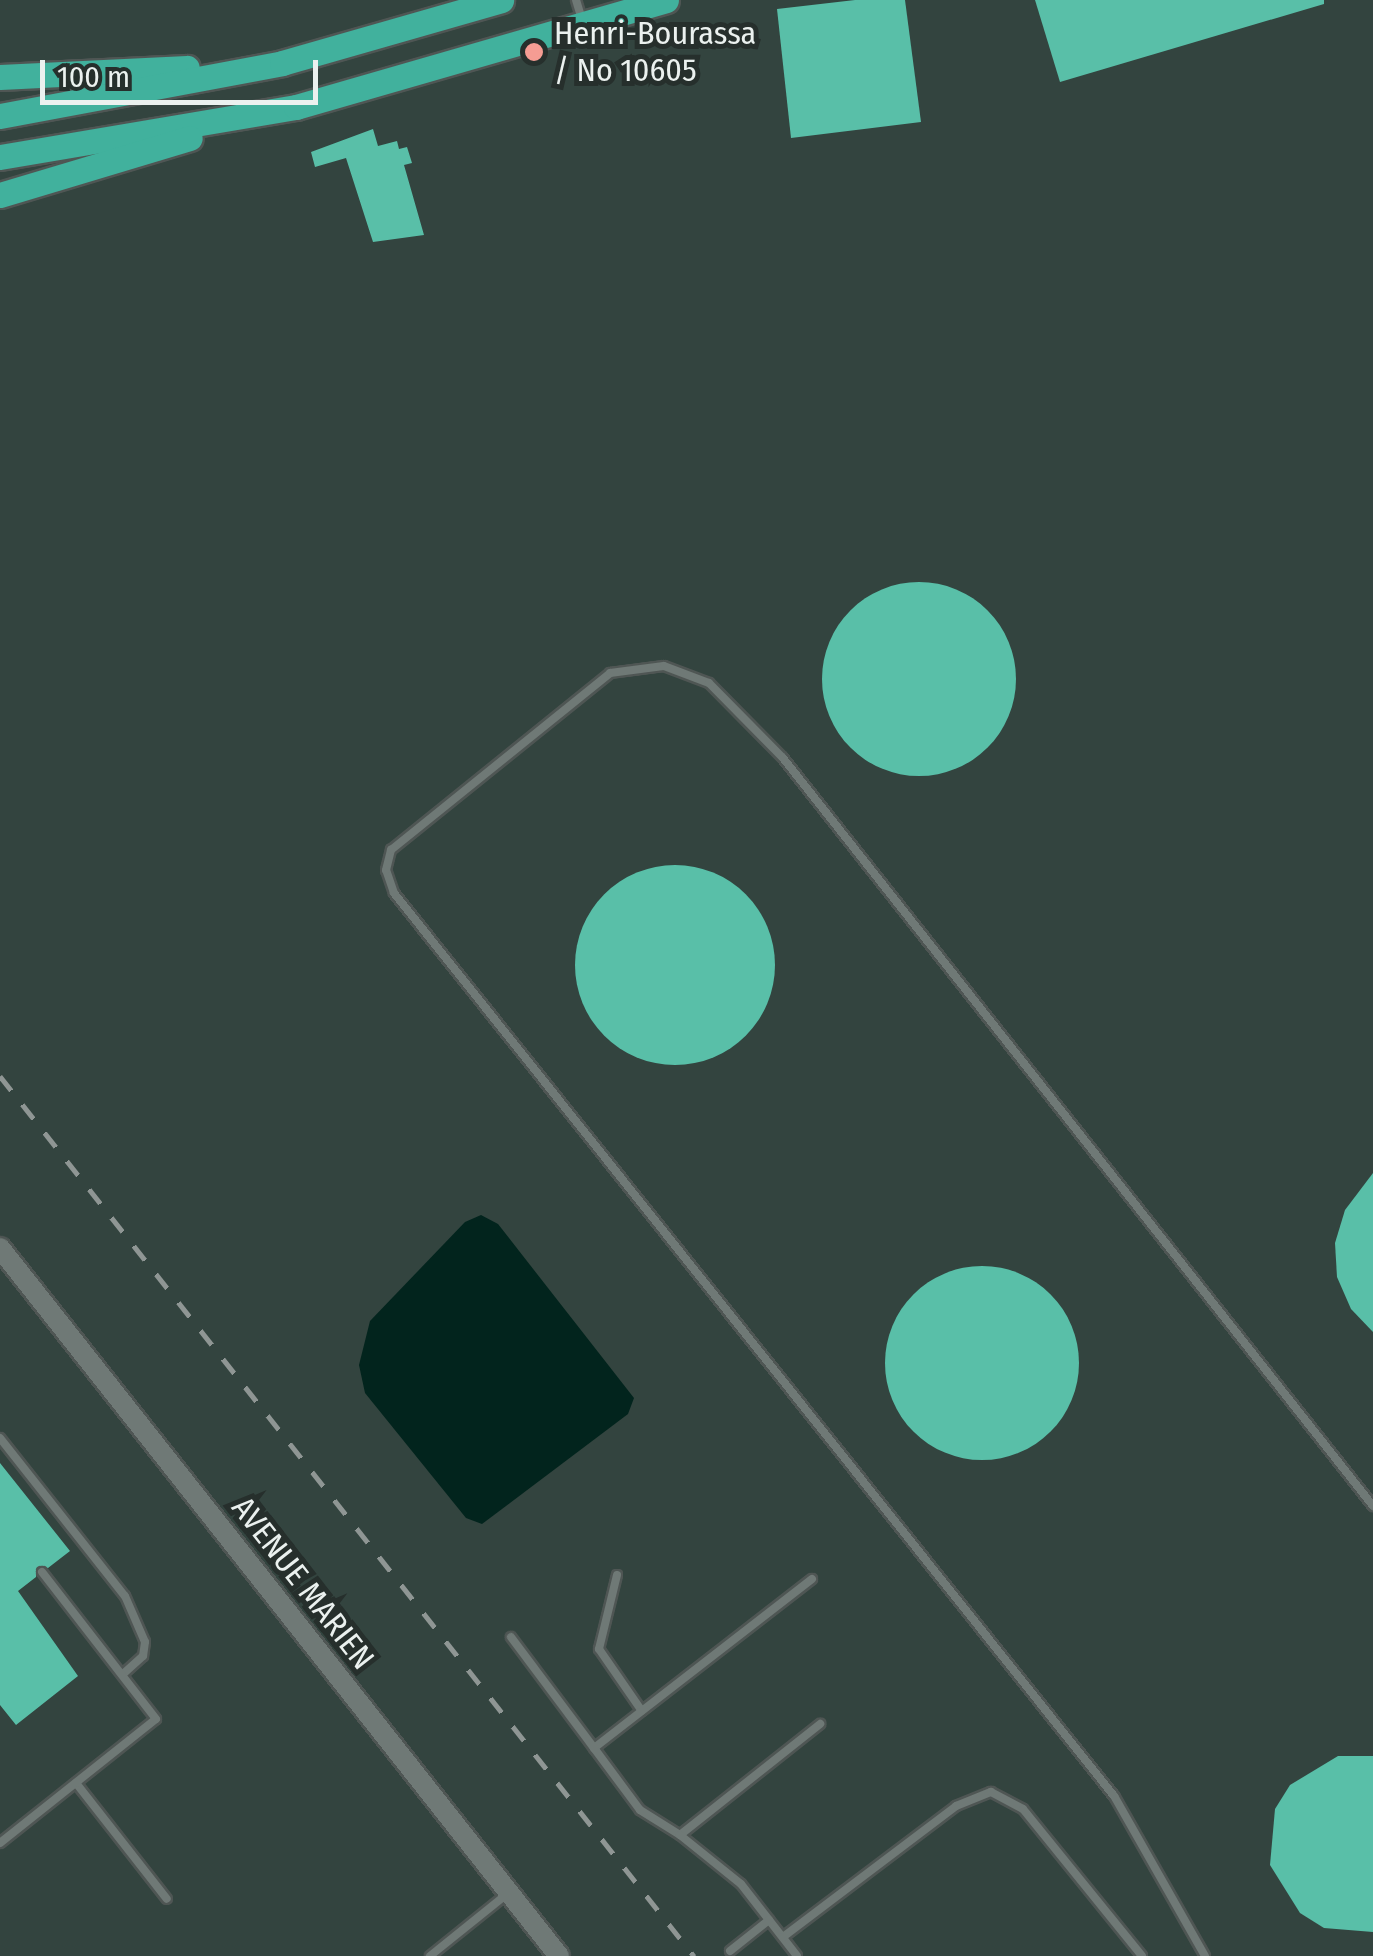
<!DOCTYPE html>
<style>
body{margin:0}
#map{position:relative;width:1373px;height:1956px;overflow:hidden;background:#303936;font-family:"Fira Sans Condensed",sans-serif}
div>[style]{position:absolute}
.built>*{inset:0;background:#33443f}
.water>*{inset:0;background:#02241d}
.building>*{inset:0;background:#59bfa8}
.round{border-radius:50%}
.roads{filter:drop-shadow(2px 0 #4f5654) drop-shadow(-2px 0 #4f5654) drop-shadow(0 2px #4f5654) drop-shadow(0 -2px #4f5654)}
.service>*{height:8px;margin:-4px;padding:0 4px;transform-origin:4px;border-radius:4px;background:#6f7976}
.tertiary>*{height:20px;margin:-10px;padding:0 10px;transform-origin:10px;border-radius:10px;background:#6f7976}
.primary>*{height:25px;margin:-12.5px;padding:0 12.5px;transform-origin:12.5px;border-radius:12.5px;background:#41b19d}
.rail>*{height:5px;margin-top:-2.5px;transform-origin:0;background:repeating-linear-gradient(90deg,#8f9694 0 18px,transparent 0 36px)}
.dots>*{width:28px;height:28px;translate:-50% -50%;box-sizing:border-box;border:5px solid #262f2c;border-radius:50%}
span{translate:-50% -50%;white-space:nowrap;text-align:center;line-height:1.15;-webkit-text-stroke:10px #262f2c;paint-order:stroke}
.poi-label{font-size:32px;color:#ebf1ef}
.left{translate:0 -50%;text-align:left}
.street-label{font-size:32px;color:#ebf1ef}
.scale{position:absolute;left:40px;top:60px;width:278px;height:45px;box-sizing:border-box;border:5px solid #ebf1ef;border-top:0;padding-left:12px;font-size:30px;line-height:35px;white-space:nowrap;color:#ebf1ef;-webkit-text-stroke:8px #262f2c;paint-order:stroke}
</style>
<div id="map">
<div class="built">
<i style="clip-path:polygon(0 0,1373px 0,1373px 1956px,0 1956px)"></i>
</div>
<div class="water">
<i style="clip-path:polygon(481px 1215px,498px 1224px,634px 1398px,628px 1414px,482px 1524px,466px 1518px,365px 1393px,359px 1365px,370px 1321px,465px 1222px)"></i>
</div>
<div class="building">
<i style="clip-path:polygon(855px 0,905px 0,921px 122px,791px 138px,777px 9px)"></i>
<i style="clip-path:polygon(1035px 0,1324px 0,1324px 4px,1060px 82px)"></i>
<i style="clip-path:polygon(373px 129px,378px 146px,397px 141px,399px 149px,407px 147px,412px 163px,404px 165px,424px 235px,373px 242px,346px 158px,315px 167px,311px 152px)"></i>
<i class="round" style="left:822px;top:582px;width:194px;height:194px"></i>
<i class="round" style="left:575px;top:865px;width:200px;height:200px"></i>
<i style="clip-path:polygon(1373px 1173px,1373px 1332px,1351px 1309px,1337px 1277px,1335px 1243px,1345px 1210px)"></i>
<i class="round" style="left:885px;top:1266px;width:194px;height:194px"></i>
<i style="clip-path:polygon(0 1463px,70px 1551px,48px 1568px,37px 1567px,36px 1577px,18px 1591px,78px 1676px,16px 1725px,0 1705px)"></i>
<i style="clip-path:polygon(1338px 1756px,1373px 1756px,1373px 1932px,1324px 1928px,1300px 1913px,1270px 1865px,1275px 1809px,1290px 1785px)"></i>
</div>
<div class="roads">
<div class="service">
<i style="left:576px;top:0;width:21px;rotate:73deg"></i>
<i style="left:0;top:1438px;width:201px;rotate:51.7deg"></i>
<i style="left:125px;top:1596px;width:50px;rotate:66.5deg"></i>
<i style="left:145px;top:1642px;width:14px;rotate:98deg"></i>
<i style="left:143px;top:1656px;width:28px;rotate:138deg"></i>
<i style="left:617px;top:1575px;width:76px;rotate:103.7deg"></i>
<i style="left:599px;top:1649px;width:75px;rotate:55.3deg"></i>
<i style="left:812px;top:1579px;width:276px;rotate:142.2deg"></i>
<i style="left:594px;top:1748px;width:77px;rotate:53.4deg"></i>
<i style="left:640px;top:1810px;width:47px;rotate:32deg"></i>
<i style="left:680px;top:1835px;width:179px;rotate:-38.4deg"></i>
<i style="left:511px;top:1637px;width:139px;rotate:53.2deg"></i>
<i style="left:76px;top:1783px;width:147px;rotate:51.9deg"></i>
<i style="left:680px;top:1835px;width:78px;rotate:38.8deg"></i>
<i style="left:741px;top:1884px;width:91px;rotate:52.1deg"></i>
<i style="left:0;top:1843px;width:199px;rotate:-38.5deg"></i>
<i style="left:156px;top:1719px;width:186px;rotate:-127.8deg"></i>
<i style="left:783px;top:1937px;width:217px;rotate:-37.1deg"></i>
<i style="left:956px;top:1806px;width:38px;rotate:-22deg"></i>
<i style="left:991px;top:1792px;width:36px;rotate:28deg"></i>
<i style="left:1023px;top:1809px;width:189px;rotate:51deg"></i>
<i style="left:730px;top:1951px;width:50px;rotate:-38.5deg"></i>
<i style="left:430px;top:1956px;width:97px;rotate:-38.8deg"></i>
<i style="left:1205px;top:1956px;width:184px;rotate:-119.6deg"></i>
<i style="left:1114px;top:1796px;width:1155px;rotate:-128.57deg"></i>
<i style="left:394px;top:893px;width:24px;rotate:-109deg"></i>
<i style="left:386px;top:870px;width:21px;rotate:-76deg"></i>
<i style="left:391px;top:850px;width:282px;rotate:-38.9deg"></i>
<i style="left:610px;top:673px;width:54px;rotate:-7.4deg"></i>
<i style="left:664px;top:666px;width:48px;rotate:20.7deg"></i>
<i style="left:709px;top:683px;width:105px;rotate:45.4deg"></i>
<i style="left:783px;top:758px;width:953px;rotate:51.73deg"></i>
</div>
<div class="tertiary">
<i style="left:0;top:1248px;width:902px;rotate:51.71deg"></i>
</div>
<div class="primary">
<i style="left:0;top:77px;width:187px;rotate:-2.8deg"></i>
<i style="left:0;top:116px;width:287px;rotate:-10.6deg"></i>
<i style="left:282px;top:63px;width:228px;rotate:-16deg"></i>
<i style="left:0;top:157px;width:300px;rotate:-9.6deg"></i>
<i style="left:296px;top:107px;width:385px;rotate:-16.1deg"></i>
<i style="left:0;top:195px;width:198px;rotate:-16.7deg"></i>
</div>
</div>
<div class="rail">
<i style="left:0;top:1076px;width:1121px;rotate:51.74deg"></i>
</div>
<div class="dots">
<i style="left:534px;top:52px;background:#f59c93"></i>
</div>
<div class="poi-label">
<span class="left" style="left:554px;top:52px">Henri-Bourassa<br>/ No 10605</span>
</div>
<div class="street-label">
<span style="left:303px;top:1583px;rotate:52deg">AVENUE MARIEN</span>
</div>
<div class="scale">100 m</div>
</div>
